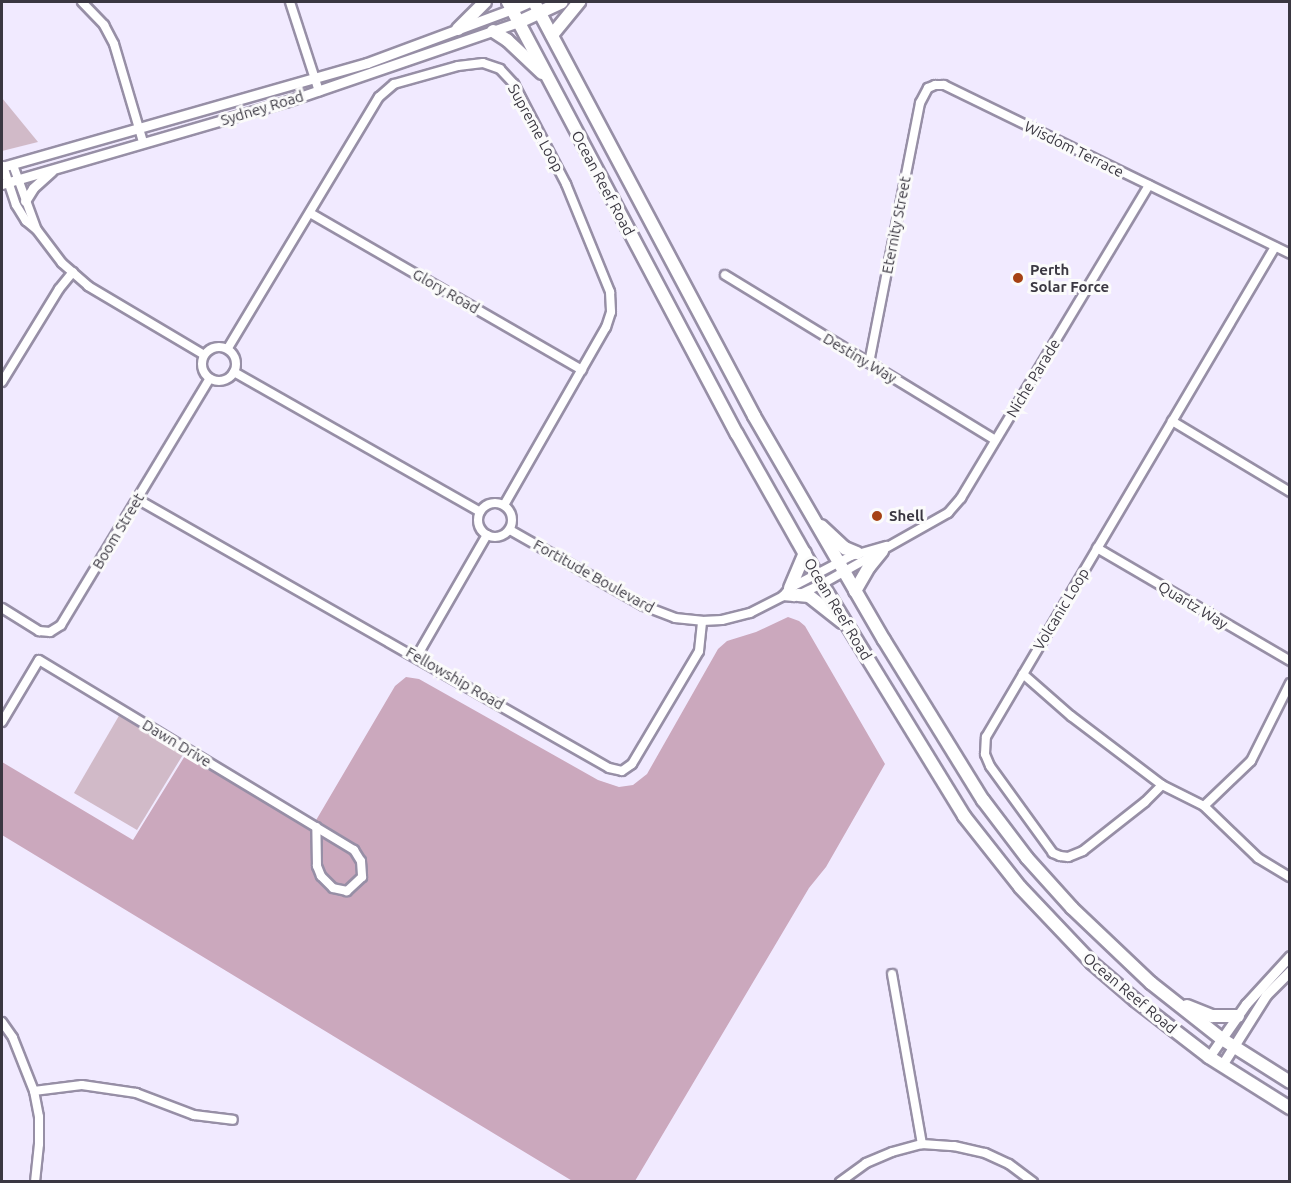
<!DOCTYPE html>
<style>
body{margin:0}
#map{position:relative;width:1291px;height:1183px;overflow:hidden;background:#f1eaff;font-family:Ubuntu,sans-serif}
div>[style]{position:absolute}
.green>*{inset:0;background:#d1bac8}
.forest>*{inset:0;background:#cba8bd}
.roads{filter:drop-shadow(2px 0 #978fa6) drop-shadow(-2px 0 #978fa6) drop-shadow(0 2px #978fa6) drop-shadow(0 -2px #978fa6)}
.minor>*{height:8px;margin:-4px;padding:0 4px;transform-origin:4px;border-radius:4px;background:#fff}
.minor>.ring{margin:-4px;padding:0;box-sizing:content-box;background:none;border:8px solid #fff;border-radius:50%}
.tertiary>*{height:9px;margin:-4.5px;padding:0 4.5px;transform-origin:4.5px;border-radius:4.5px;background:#fff}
.primary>*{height:12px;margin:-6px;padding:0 6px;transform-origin:6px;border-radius:6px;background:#fff}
.dots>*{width:16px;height:16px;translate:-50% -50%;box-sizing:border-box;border:3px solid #fbfbfb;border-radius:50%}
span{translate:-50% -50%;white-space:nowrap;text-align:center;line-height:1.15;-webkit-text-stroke:6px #fbfbfb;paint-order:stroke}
.street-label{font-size:15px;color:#3a3741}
.poi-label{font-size:15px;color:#3a3741;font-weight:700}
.left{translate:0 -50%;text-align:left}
.frame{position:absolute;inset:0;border:3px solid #3a3741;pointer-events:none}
</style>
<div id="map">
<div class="green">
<i style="clip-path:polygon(2px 98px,38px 142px,2px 151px)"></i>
<i style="clip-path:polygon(120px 714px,184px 753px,137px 830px,74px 793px)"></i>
</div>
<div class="forest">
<i style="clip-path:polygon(788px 617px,799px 621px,805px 626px,885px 764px,826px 867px,809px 888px,635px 1181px,574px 1182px,2px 835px,2px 762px,133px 840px,191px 746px,315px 822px,395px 686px,406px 677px,419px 679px,598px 780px,619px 787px,633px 785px,647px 774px,718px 649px,727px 641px,756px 632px)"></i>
</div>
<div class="roads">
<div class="minor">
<i style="left:82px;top:2px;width:32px;rotate:46deg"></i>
<i style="left:104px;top:25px;width:21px;rotate:62deg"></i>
<i style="left:114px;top:44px;width:102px;rotate:73.5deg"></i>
<i style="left:290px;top:2px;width:94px;rotate:72deg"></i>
<i style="left:13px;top:165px;width:67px;rotate:69.9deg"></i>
<i style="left:3px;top:166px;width:41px;rotate:71.6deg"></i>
<i style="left:16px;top:205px;width:19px;rotate:58deg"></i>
<i style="left:26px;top:221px;width:14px;rotate:39deg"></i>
<i style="left:37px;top:230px;width:41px;rotate:52.9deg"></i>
<i style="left:62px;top:263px;width:35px;rotate:41deg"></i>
<i style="left:88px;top:286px;width:135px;rotate:30.7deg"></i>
<i style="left:310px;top:213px;width:314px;rotate:30deg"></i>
<i style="left:725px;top:275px;width:316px;rotate:31.4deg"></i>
<i class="ring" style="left:202px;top:347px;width:26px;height:26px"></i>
<i style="left:228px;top:348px;width:293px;rotate:-59deg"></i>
<i style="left:379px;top:97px;width:20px;rotate:-41deg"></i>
<i style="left:394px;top:84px;width:66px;rotate:-15.7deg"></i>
<i style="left:458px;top:66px;width:25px;rotate:-7deg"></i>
<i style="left:483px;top:63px;width:18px;rotate:19deg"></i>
<i style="left:500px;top:69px;width:21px;rotate:47deg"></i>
<i style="left:514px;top:84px;width:113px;rotate:62.5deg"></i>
<i style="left:566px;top:184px;width:117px;rotate:67.8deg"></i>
<i style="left:610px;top:292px;width:20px;rotate:87deg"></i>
<i style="left:611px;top:312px;width:16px;rotate:108deg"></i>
<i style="left:606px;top:327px;width:205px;rotate:119.8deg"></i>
<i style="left:869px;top:363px;width:265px;rotate:-78.9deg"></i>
<i style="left:920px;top:103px;width:17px;rotate:-62deg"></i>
<i style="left:928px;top:88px;width:8px;rotate:-23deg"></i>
<i style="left:935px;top:85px;width:9px"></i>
<i style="left:944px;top:85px;width:385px;rotate:26deg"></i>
<i style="left:234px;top:372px;width:283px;rotate:29.6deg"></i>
<i style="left:2px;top:382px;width:109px;rotate:-58.5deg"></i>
<i style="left:59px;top:289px;width:22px;rotate:-51deg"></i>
<i style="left:1172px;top:421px;width:138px;rotate:31deg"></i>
<i style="left:137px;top:499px;width:543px;rotate:29.68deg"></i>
<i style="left:609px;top:768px;width:13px;rotate:13deg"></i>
<i style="left:622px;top:771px;width:12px;rotate:-35deg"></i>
<i style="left:632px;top:764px;width:131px;rotate:-59.3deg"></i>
<i style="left:699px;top:651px;width:30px;rotate:-84deg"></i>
<i class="ring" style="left:478px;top:503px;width:26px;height:26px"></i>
<i style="left:510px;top:530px;width:154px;rotate:29.6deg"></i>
<i style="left:644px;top:606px;width:33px;rotate:21deg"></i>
<i style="left:675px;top:618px;width:27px;rotate:6deg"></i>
<i style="left:702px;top:621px;width:20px;rotate:-3deg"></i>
<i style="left:722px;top:620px;width:29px;rotate:-14deg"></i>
<i style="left:750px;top:613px;width:37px;rotate:-27deg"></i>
<i style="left:783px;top:596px;width:11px;rotate:-49deg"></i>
<i style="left:790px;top:588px;width:69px;rotate:-27.7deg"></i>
<i style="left:851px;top:556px;width:37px;rotate:-16deg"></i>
<i style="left:1097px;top:548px;width:224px;rotate:30.3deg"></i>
<i style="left:783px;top:596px;width:11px;rotate:5deg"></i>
<i style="left:794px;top:597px;width:31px;rotate:-25deg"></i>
<i style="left:822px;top:584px;width:145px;rotate:-29.4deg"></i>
<i style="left:948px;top:513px;width:20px;rotate:-49deg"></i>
<i style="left:961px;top:498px;width:365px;rotate:-59deg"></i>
<i style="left:2px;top:608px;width:44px;rotate:31.9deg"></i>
<i style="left:39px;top:631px;width:11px;rotate:5deg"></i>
<i style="left:50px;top:632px;width:13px;rotate:-32deg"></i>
<i style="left:61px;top:625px;width:288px;rotate:-58.9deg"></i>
<i style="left:417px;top:656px;width:140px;rotate:-60deg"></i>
<i style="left:1023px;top:674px;width:64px;rotate:41.2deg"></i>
<i style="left:1071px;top:716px;width:114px;rotate:37.2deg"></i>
<i style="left:1162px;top:785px;width:47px;rotate:26.6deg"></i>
<i style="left:1204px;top:806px;width:75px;rotate:43.9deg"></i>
<i style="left:1258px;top:858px;width:37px;rotate:31deg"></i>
<i style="left:2px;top:722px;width:72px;rotate:-59.2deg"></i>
<i style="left:39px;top:660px;width:368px;rotate:31.1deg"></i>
<i style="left:354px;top:850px;width:13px;rotate:58deg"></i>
<i style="left:361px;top:861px;width:16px;rotate:86deg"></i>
<i style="left:362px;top:877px;width:21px;rotate:137deg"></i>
<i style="left:347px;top:891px;width:14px;rotate:-168deg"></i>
<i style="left:333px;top:888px;width:17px;rotate:-135deg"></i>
<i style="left:321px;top:876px;width:11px;rotate:-112deg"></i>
<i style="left:317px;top:866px;width:39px;rotate:-91deg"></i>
<i style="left:1162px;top:785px;width:24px;rotate:135deg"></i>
<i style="left:1145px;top:802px;width:79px;rotate:141.7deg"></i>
<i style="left:1083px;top:851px;width:16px;rotate:158deg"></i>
<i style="left:1068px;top:857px;width:8px;rotate:-173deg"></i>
<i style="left:1060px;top:856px;width:8px;rotate:-157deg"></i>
<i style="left:1053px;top:853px;width:107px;rotate:-125.9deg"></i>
<i style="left:990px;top:766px;width:13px;rotate:-113deg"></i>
<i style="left:985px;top:754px;width:17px;rotate:-87deg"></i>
<i style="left:986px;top:737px;width:569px;rotate:-59.47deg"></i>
<i style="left:1204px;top:806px;width:65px;rotate:-43.8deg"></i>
<i style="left:1251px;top:761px;width:87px;rotate:-63.4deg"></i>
<i style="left:892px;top:974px;width:173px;rotate:80deg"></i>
<i style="left:2px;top:1022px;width:19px;rotate:55deg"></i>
<i style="left:13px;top:1038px;width:57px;rotate:68.4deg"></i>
<i style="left:34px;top:1091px;width:26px;rotate:79deg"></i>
<i style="left:39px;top:1117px;width:27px;rotate:90deg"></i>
<i style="left:39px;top:1144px;width:38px;rotate:96deg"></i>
<i style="left:34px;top:1091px;width:48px;rotate:-7.1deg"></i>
<i style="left:82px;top:1085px;width:55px;rotate:8.4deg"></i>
<i style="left:136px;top:1093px;width:62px;rotate:20.8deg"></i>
<i style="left:194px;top:1115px;width:39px;rotate:7deg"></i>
<i style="left:840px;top:1182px;width:32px;rotate:-36deg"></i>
<i style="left:866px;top:1163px;width:28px;rotate:-23deg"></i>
<i style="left:892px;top:1152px;width:31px;rotate:-15deg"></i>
<i style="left:922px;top:1144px;width:32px;rotate:4deg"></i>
<i style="left:954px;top:1146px;width:32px;rotate:13deg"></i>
<i style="left:985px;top:1153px;width:26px;rotate:25deg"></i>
<i style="left:1009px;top:1164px;width:30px;rotate:37deg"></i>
</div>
<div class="tertiary">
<i style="left:2px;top:167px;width:380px;rotate:-15.9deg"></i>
<i style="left:367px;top:63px;width:155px;rotate:-20.4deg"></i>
<i style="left:2px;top:184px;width:295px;rotate:-16.2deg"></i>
<i style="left:285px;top:102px;width:247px;rotate:-18.9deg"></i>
<i style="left:25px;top:201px;width:15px;rotate:-58deg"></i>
<i style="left:33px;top:188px;width:25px;rotate:-42deg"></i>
<i style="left:1209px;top:1057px;width:65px;rotate:-55.1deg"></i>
<i style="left:1246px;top:1004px;width:65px;rotate:-47.5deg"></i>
<i style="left:1222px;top:1065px;width:83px;rotate:-57.8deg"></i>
<i style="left:1266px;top:995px;width:34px;rotate:-45deg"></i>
</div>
<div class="primary">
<i style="left:508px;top:2px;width:489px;rotate:62.1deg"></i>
<i style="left:737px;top:434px;width:172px;rotate:60.5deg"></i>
<i style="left:822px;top:584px;width:272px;rotate:58.5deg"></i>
<i style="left:964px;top:816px;width:90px;rotate:51.7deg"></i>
<i style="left:1020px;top:887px;width:105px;rotate:46.5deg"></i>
<i style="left:1092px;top:963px;width:57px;rotate:40.7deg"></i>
<i style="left:1135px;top:1000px;width:93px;rotate:37.6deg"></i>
<i style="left:1209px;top:1057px;width:96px;rotate:32.2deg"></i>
<i style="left:534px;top:2px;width:469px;rotate:62deg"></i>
<i style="left:754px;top:416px;width:259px;rotate:59.9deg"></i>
<i style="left:884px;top:640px;width:188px;rotate:58.3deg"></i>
<i style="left:983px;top:800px;width:73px;rotate:52.8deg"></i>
<i style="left:1027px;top:858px;width:67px;rotate:48deg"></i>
<i style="left:1072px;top:908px;width:109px;rotate:43.5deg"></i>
<i style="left:1151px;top:983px;width:90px;rotate:38.3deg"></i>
<i style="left:1222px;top:1039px;width:80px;rotate:32.3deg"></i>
<i style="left:512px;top:9px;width:17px;rotate:-24deg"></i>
<i style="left:519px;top:22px;width:47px;rotate:-24.9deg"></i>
<i style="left:458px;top:29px;width:38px;rotate:-45deg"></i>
<i style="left:493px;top:31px;width:17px;rotate:33deg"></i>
<i style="left:507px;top:40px;width:48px;rotate:43.3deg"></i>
<i style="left:552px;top:35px;width:43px;rotate:-50.7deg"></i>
<i style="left:821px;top:526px;width:33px;rotate:43deg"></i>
<i style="left:845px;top:548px;width:13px;rotate:23deg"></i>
<i style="left:790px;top:588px;width:38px;rotate:-67deg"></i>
<i style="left:855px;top:591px;width:28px;rotate:-60deg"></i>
<i style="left:869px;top:567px;width:21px;rotate:-51deg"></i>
<i style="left:798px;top:595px;width:11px;rotate:5deg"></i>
<i style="left:809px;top:596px;width:42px;rotate:38.2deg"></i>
<i style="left:1187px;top:1006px;width:27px;rotate:22deg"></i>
<i style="left:1212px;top:1016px;width:26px"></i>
</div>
</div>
<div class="dots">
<i style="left:1018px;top:278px;background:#a64113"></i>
<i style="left:877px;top:516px;background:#a64113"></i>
</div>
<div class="street-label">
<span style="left:262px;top:108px;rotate:-17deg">Sydney Road</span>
<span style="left:536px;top:128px;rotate:61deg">Supreme Loop</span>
<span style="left:1074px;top:149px;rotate:26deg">Wisdom Terrace</span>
<span style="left:603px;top:183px;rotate:62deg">Ocean Reef Road</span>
<span style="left:896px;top:225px;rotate:-79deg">Eternity Street</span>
<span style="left:446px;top:291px;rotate:30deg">Glory Road</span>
<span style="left:860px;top:358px;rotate:31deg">Destiny Way</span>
<span style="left:1033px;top:378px;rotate:-59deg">Niche Parade</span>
<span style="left:118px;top:531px;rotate:-59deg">Boom Street</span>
<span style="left:594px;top:576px;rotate:29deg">Fortitude Boulevard</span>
<span style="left:1193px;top:605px;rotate:31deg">Quartz Way</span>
<span style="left:838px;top:609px;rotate:59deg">Ocean Reef Road</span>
<span style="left:1061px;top:609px;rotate:-59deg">Volcanic Loop</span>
<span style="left:455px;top:678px;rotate:30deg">Fellowship Road</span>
<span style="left:177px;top:743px;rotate:31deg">Dawn Drive</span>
<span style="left:1130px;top:993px;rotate:40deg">Ocean Reef Road</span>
</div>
<div class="poi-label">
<span class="left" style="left:1030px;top:278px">Perth<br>Solar Force</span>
<span class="left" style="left:889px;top:516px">Shell</span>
</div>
<div class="frame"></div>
</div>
